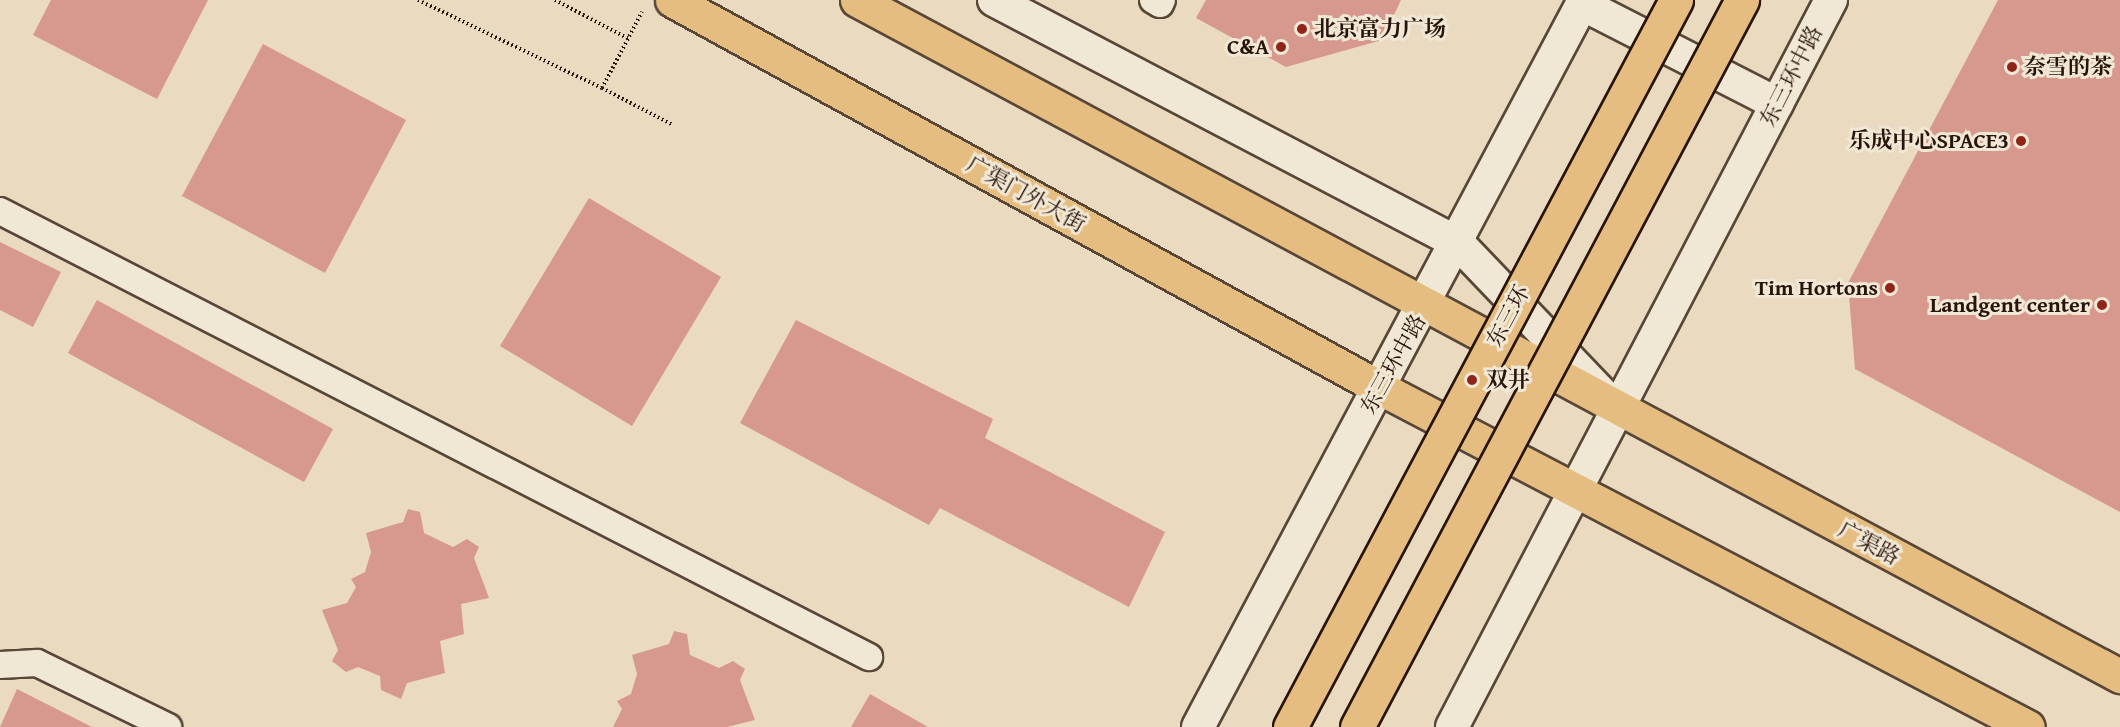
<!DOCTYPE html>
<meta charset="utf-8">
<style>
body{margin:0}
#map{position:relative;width:2120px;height:727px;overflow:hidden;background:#eadabf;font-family:"Gentium Book Plus","Noto Serif SC",serif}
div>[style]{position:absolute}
.building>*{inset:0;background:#d7998d}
.path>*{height:4px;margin-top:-2px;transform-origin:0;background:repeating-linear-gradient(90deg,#28140a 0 1.5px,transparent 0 4.5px)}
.roads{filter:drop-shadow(2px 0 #584637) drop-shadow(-2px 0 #584637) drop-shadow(0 2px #584637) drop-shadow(0 -2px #584637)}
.minor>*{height:26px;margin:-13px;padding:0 13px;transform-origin:13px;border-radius:13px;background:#f1e7d5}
.tertiary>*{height:32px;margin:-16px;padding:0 16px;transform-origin:16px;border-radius:16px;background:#f1e7d5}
.primary>*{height:33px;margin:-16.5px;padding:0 16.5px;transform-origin:16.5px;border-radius:16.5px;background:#e5bd80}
.bridges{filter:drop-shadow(2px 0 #28140a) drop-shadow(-2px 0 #28140a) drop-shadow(0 2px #28140a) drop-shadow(0 -2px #28140a)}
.trunk-bridge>*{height:33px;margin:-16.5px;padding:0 16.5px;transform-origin:16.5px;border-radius:16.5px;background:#e5bd80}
.dots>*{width:16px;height:16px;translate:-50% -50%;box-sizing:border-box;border:3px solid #f1e7d5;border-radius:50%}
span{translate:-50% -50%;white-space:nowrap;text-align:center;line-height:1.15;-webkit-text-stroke:6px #f1e7d5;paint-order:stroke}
.poi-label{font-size:22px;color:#28140a;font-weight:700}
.left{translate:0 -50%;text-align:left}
.right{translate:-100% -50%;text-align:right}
.street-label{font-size:22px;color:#28140a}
</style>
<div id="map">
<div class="building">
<i style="clip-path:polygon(51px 0,208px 0,157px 99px,33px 35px)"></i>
<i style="clip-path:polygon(1206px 0,1401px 0,1382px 40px,1286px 67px,1196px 18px)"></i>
<i style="clip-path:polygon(1998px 0,2120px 0,2120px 512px,1855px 369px,1848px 283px)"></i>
<i style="clip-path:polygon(263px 44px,406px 120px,325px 273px,182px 196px)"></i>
<i style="clip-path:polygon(589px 198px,721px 277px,632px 426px,500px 346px)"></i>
<i style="clip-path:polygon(0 242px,61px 272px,33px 327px,0 310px)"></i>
<i style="clip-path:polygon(97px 300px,333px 429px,304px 482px,68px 353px)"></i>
<i style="clip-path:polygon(796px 320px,993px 419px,985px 438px,1165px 532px,1129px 607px,940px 508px,929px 525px,740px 423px)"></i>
<i style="clip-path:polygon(408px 509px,420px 512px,424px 533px,453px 547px,467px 539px,479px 547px,474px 558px,489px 598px,461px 604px,464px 634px,440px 641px,445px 673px,407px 683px,401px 699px,381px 690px,380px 676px,358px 667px,346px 672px,332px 661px,338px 650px,322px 610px,347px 603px,356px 587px,351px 579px,365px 572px,371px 552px,366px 533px,403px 522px)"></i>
<i style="clip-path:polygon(674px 631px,687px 634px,690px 655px,719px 668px,733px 661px,745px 669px,740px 680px,755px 720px,727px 727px,613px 727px,622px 709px,617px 701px,631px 694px,637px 674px,632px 655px,669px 644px)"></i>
<i style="clip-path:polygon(17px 689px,92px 727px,0 727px)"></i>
<i style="clip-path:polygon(870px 694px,928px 727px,851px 727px)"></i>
</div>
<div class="path">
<i style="left:418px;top:0;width:204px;rotate:25.6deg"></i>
<i style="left:602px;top:88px;width:86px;rotate:-62.2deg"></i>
<i style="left:555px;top:0;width:84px;rotate:27.8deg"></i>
<i style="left:602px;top:88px;width:80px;rotate:27.5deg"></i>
</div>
<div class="roads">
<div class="minor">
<i style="left:1153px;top:0;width:8px;rotate:30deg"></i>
<i style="left:1160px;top:4px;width:4px;rotate:-63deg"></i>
<i style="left:0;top:211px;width:977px;rotate:27.17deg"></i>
<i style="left:0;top:665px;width:37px;rotate:-3deg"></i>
<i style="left:37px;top:663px;width:146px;rotate:26deg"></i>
</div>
<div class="tertiary">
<i style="left:994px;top:0;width:524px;rotate:27.64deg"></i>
<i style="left:1458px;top:243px;width:213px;rotate:46.3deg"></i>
<i style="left:1582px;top:4px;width:219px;rotate:27.1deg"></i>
<i style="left:1198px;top:727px;width:823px;rotate:-62.03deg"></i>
<i style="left:1452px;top:727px;width:820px;rotate:-62.47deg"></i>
</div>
<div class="primary">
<i style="left:672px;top:0;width:807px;rotate:28.72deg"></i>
<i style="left:1380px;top:388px;width:731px;rotate:27.62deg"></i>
<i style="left:857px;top:0;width:1433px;rotate:28.16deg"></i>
</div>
</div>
<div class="bridges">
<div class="trunk-bridge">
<i style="left:1290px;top:727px;width:823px;rotate:-62.03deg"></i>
<i style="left:1357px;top:727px;width:823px;rotate:-62.1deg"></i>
</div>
</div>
<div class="dots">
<i style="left:1302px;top:29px;background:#8f2418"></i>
<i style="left:1281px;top:47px;background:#8f2418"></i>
<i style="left:2012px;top:67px;background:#8f2418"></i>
<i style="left:2021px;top:141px;background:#8f2418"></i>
<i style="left:1890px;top:288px;background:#8f2418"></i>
<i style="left:2102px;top:305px;background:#8f2418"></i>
<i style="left:1472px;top:380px;background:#8f2418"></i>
</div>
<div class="poi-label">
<span class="left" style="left:1314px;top:29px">北京富力广场</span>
<span class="right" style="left:1269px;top:47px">C&amp;A</span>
<span class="left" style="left:2024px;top:67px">奈雪的茶</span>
<span class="right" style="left:2009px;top:141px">乐成中心SPACE3</span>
<span class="right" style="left:1878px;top:288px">Tim Hortons</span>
<span class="right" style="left:2090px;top:305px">Landgent center</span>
<span class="left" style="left:1486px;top:380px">双井</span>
</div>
<div class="street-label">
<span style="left:1791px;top:76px;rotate:-63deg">东三环中路</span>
<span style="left:1026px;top:194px;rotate:29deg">广渠门外大街</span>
<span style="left:1508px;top:316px;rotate:-62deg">东三环</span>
<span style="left:1393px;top:364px;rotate:-61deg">东三环中路</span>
<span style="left:1869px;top:543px;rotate:28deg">广渠路</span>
</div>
</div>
